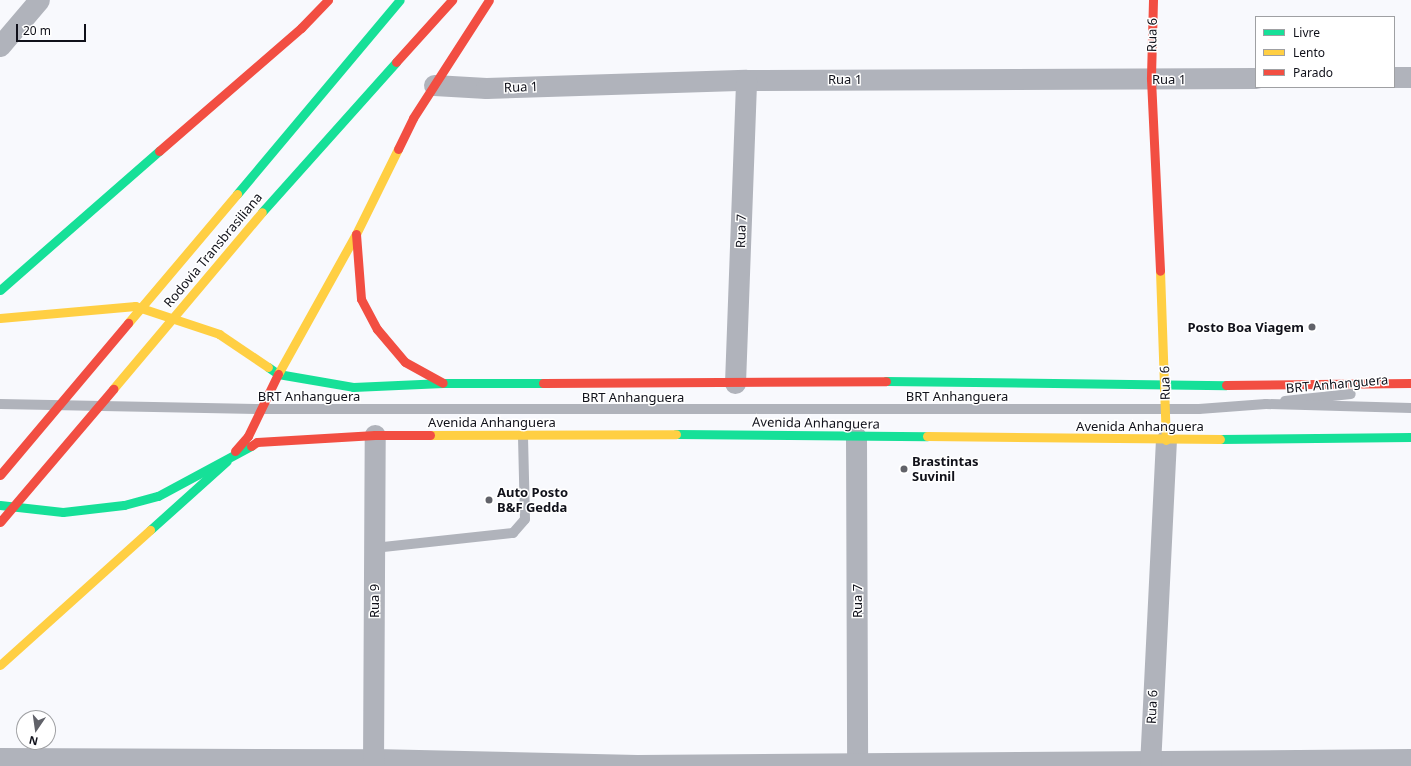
<!DOCTYPE html>
<style>
body{margin:0}
#map{position:relative;width:1411px;height:766px;overflow:hidden;background:#f8f9fd;font-family:"Noto Sans",sans-serif}
div>[style]{position:absolute}
.lane>*{height:10px;margin:-5px;padding:0 5px;transform-origin:5px;border-radius:5px;background:#b0b3bb}
.street>*{height:21px;margin:-10.5px;padding:0 10.5px;transform-origin:10.5px;border-radius:10.5px;background:#b0b3bb}
.fast>*{height:9px;margin:-4.5px;padding:0 4.5px;transform-origin:4.5px;border-radius:4.5px;background:#16e098}
.slow>*{height:9px;margin:-4.5px;padding:0 4.5px;transform-origin:4.5px;border-radius:4.5px;background:#ffcf43}
.jam>*{height:9px;margin:-4.5px;padding:0 4.5px;transform-origin:4.5px;border-radius:4.5px;background:#f24e42}
.slow-bridge>*{height:9px;margin:-4.5px;padding:0 4.5px;transform-origin:4.5px;border-radius:4.5px;background:#ffcf43}
.jam-bridge>*{height:9px;margin:-4.5px;padding:0 4.5px;transform-origin:4.5px;border-radius:4.5px;background:#f24e42}
.dots>*{width:11px;height:11px;translate:-50% -50%;box-sizing:border-box;border:2px solid #fff;border-radius:50%}
span{translate:-50% -50%;white-space:nowrap;text-align:center;line-height:1.15;-webkit-text-stroke:3px #fff;paint-order:stroke}
.street-label{font-size:13px;color:#10111a}
.poi-label{font-size:13px;color:#10111a;font-weight:700}
.right{translate:-100% -50%;text-align:right}
.left{translate:0 -50%;text-align:left}
.legend{position:absolute;left:1255px;top:16px;width:140px;height:72px;box-sizing:border-box;background:#fff;border:1px solid #9fa0a3;margin:0;padding:5px 7px;list-style:none;font-size:12px;color:#10111a}
.legend li{display:flex;align-items:center;gap:8px;height:20px}
.legend b{width:20px;border:1px solid #9fa0a3}
.north{position:absolute;left:16px;top:710px;width:40px;height:40px;box-sizing:border-box;background:#fff;border:1px solid #9fa0a3;border-radius:50%;rotate:193deg;font-size:11px;font-weight:700;line-height:16px;text-align:center;color:#10111a}
.north::after{content:'';display:block;margin:auto;width:14px;height:18px;background:#616269;clip-path:polygon(50% 0,100% 100%,50% 72%,0 100%)}
.scale{position:absolute;left:16px;top:24px;width:70px;height:18px;box-sizing:border-box;border:2px solid #10111a;border-top:0;padding-left:5px;font-size:12px;line-height:14px;white-space:nowrap;color:#10111a;-webkit-text-stroke:3px #fff;paint-order:stroke}
</style>
<div id="map">
<div class="lane">
<i style="left:1285px;top:401px;width:66px;rotate:-6.1deg"></i>
<i style="left:0;top:404px;width:262px;rotate:1.1deg"></i>
<i style="left:262px;top:409px;width:937px"></i>
<i style="left:1199px;top:409px;width:67px;rotate:-4.3deg"></i>
<i style="left:1266px;top:404px;width:145px;rotate:1.6deg"></i>
<i style="left:374px;top:548px;width:140px;rotate:-6.2deg"></i>
<i style="left:513px;top:533px;width:18px;rotate:-49deg"></i>
<i style="left:525px;top:519px;width:84px;rotate:-91.4deg"></i>
</div>
<div class="street">
<i style="left:0;top:46px;width:60px;rotate:-49.7deg"></i>
<i style="left:1394px;top:77px;width:17px"></i>
<i style="left:434px;top:85px;width:52px;rotate:3.3deg"></i>
<i style="left:486px;top:88px;width:260px;rotate:-1.8deg"></i>
<i style="left:746px;top:80px;width:510px;rotate:-0.22deg"></i>
<i style="left:735px;top:383px;width:303px;rotate:-87.9deg"></i>
<i style="left:856px;top:437px;width:329px;rotate:89.8deg"></i>
<i style="left:0;top:758px;width:373px;rotate:0.2deg"></i>
<i style="left:373px;top:759px;width:264px;rotate:1.3deg"></i>
<i style="left:637px;top:765px;width:774px;rotate:-0.44deg"></i>
<i style="left:373px;top:766px;width:331px;rotate:-89.7deg"></i>
<i style="left:1150px;top:766px;width:326px;rotate:-87.2deg"></i>
</div>
<div class="fast">
<i style="left:237px;top:194px;width:253px;rotate:-50deg"></i>
<i style="left:262px;top:212px;width:201px;rotate:-48.2deg"></i>
<i style="left:0;top:290px;width:211px;rotate:-41.2deg"></i>
<i style="left:268px;top:367px;width:12px;rotate:35deg"></i>
<i style="left:278px;top:374px;width:76px;rotate:9.8deg"></i>
<i style="left:353px;top:387px;width:90px;rotate:-2.5deg"></i>
<i style="left:443px;top:383px;width:100px"></i>
<i style="left:886px;top:381px;width:340px;rotate:0.7deg"></i>
<i style="left:676px;top:434px;width:251px;rotate:0.5deg"></i>
<i style="left:1220px;top:439px;width:191px;rotate:-0.6deg"></i>
<i style="left:0;top:505px;width:63px;rotate:6.3deg"></i>
<i style="left:63px;top:512px;width:61px;rotate:-6.5deg"></i>
<i style="left:124px;top:505px;width:35px;rotate:-15deg"></i>
<i style="left:158px;top:496px;width:106px;rotate:-28.3deg"></i>
<i style="left:150px;top:530px;width:103px;rotate:-41.9deg"></i>
</div>
<div class="slow">
<i style="left:1160px;top:271px;width:169px;rotate:88deg"></i>
<i style="left:0;top:318px;width:136px;rotate:-5.1deg"></i>
<i style="left:135px;top:306px;width:89px;rotate:18.4deg"></i>
<i style="left:219px;top:334px;width:59px;rotate:34deg"></i>
<i style="left:278px;top:374px;width:160px;rotate:-60.9deg"></i>
<i style="left:356px;top:234px;width:95px;rotate:-63.7deg"></i>
<i style="left:430px;top:435px;width:246px;rotate:-0.2deg"></i>
<i style="left:927px;top:436px;width:293px;rotate:0.6deg"></i>
<i style="left:0;top:665px;width:202px;rotate:-42deg"></i>
</div>
<div class="jam">
<i style="left:1153px;top:0;width:79px;rotate:91.5deg"></i>
<i style="left:1151px;top:79px;width:192px;rotate:87.3deg"></i>
<i style="left:396px;top:62px;width:84px;rotate:-47.9deg"></i>
<i style="left:398px;top:149px;width:34px;rotate:-64deg"></i>
<i style="left:413px;top:118px;width:140px;rotate:-57.2deg"></i>
<i style="left:159px;top:151px;width:188px;rotate:-40.9deg"></i>
<i style="left:301px;top:28px;width:39px;rotate:-46deg"></i>
<i style="left:356px;top:234px;width:65px;rotate:85.6deg"></i>
<i style="left:361px;top:299px;width:34px;rotate:62deg"></i>
<i style="left:377px;top:329px;width:43px;rotate:49.7deg"></i>
<i style="left:405px;top:362px;width:43px;rotate:28.9deg"></i>
<i style="left:543px;top:383px;width:343px;rotate:-0.3deg"></i>
<i style="left:1226px;top:385px;width:185px;rotate:-0.6deg"></i>
<i style="left:251px;top:446px;width:7px;rotate:-34deg"></i>
<i style="left:257px;top:442px;width:118px;rotate:-3.4deg"></i>
<i style="left:375px;top:435px;width:55px"></i>
<i style="left:235px;top:451px;width:20px;rotate:-49deg"></i>
<i style="left:248px;top:436px;width:69px;rotate:-64.2deg"></i>
</div>
<div class="slow-bridge">
<i style="left:128px;top:323px;width:169px;rotate:-49.8deg"></i>
<i style="left:113px;top:389px;width:231px;rotate:-49.9deg"></i>
</div>
<div class="jam-bridge">
<i style="left:0;top:475px;width:199px;rotate:-49.9deg"></i>
<i style="left:0;top:522px;width:175px;rotate:-49.6deg"></i>
</div>
<div class="dots">
<i style="left:1312px;top:327px;background:#616269"></i>
<i style="left:904px;top:469px;background:#616269"></i>
<i style="left:489px;top:500px;background:#616269"></i>
</div>
<div class="street-label">
<span style="left:1152px;top:35px;rotate:-89deg">Rua 6</span>
<span style="left:845px;top:79px">Rua 1</span>
<span style="left:1169px;top:79px">Rua 1</span>
<span style="left:521px;top:87px;rotate:-2deg">Rua 1</span>
<span style="left:741px;top:231px;rotate:-88deg">Rua 7</span>
<span style="left:213px;top:250px;rotate:-50deg">Rodovia Transbrasiliana</span>
<span style="left:1165px;top:383px;rotate:-91deg">Rua 6</span>
<span style="left:1337px;top:384px;rotate:-5deg">BRT Anhanguera</span>
<span style="left:309px;top:396px">BRT Anhanguera</span>
<span style="left:957px;top:396px">BRT Anhanguera</span>
<span style="left:633px;top:397px">BRT Anhanguera</span>
<span style="left:492px;top:422px">Avenida Anhanguera</span>
<span style="left:816px;top:423px;rotate:1deg">Avenida Anhanguera</span>
<span style="left:1140px;top:426px">Avenida Anhanguera</span>
<span style="left:374px;top:601px;rotate:-90deg">Rua 9</span>
<span style="left:857px;top:601px;rotate:-90deg">Rua 7</span>
<span style="left:1152px;top:707px;rotate:-87deg">Rua 6</span>
</div>
<div class="poi-label">
<span class="right" style="left:1304px;top:327px">Posto Boa Viagem</span>
<span class="left" style="left:912px;top:469px">Brastintas<br>Suvinil</span>
<span class="left" style="left:497px;top:500px">Auto Posto<br>B&amp;F Gedda</span>
</div>
<ul class="legend">
<li><b style="height:5px;background:#16e098"></b>Livre</li>
<li><b style="height:5px;background:#ffcf43"></b>Lento</li>
<li><b style="height:5px;background:#f24e42"></b>Parado</li>
</ul>
<div class="north">N</div>
<div class="scale">20 m</div>
</div>
